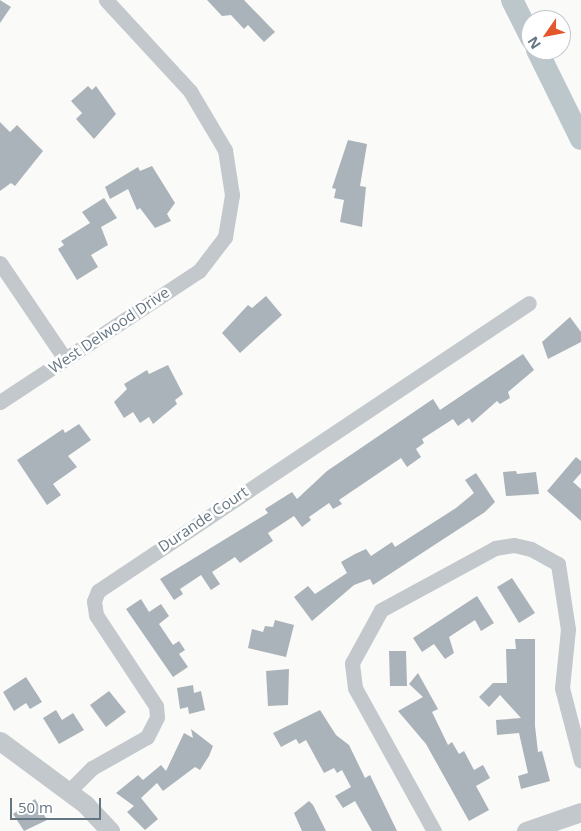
<!DOCTYPE html>
<style>
body{margin:0}
#map{position:relative;width:581px;height:831px;overflow:hidden;background:#fafaf8;font-family:"Open Sans",sans-serif}
div>[style]{position:absolute}
.river>*{height:22px;margin:-11px;padding:0 11px;transform-origin:11px;border-radius:11px;background:#bbc7cb}
.building>*{inset:0;background:#aab3b9}
.minor>*{height:15px;margin:-7.5px;padding:0 7.5px;transform-origin:7.5px;border-radius:7.5px;background:#c3c8cc}
.tertiary>*{height:19px;margin:-9.5px;padding:0 9.5px;transform-origin:9.5px;border-radius:9.5px;background:#c3c8cc}
span{translate:-50% -50%;white-space:nowrap;text-align:center;line-height:1.15;-webkit-text-stroke:5px #fff;paint-order:stroke}
.street-label{font-size:15px;color:#657683}
.north{position:absolute;left:521px;top:10px;width:50px;height:50px;box-sizing:border-box;background:#fff;border:1px solid #c1c8cd;border-radius:50%;rotate:237deg;font-size:14px;font-weight:700;line-height:20px;text-align:center;color:#657683}
.north::after{content:'';display:block;margin:auto;width:18px;height:22px;background:#e4572e;clip-path:polygon(50% 0,100% 100%,50% 72%,0 100%)}
.scale{position:absolute;left:10px;top:798px;width:91px;height:22px;box-sizing:border-box;border:2px solid #657683;border-top:0;padding-left:6px;font-size:15px;line-height:18px;white-space:nowrap;color:#657683;-webkit-text-stroke:4px #fff;paint-order:stroke}
</style>
<div id="map">
<div class="river">
<i style="left:512px;top:0;width:42px;rotate:63.4deg"></i>
<i style="left:537px;top:50px;width:99px;rotate:63.7deg"></i>
</div>
<div class="building">
<i style="clip-path:polygon(0 0,11px 7px,0 23px)"></i>
<i style="clip-path:polygon(207px 0,244px 0,275px 32px,264px 42px,248px 25px,244px 29px,231px 15px,222px 16px)"></i>
<i style="clip-path:polygon(88px 86px,92px 90px,96px 86px,116px 114px,94px 139px,76px 119px,82px 113px,71px 101px)"></i>
<i style="clip-path:polygon(0 122px,10px 132px,17px 125px,43px 151px,15px 186px,11px 183px,0 191px)"></i>
<i style="clip-path:polygon(348px 140px,367px 144px,360px 186px,366px 187px,362px 227px,340px 222px,344px 200px,334px 198px,336px 189px,332px 188px)"></i>
<i style="clip-path:polygon(152px 166px,175px 203px,167px 214px,171px 221px,155px 228px,140px 208px,137px 210px,128px 189px,110px 199px,105px 187px,138px 167px,140px 171px)"></i>
<i style="clip-path:polygon(104px 198px,117px 218px,101px 227px,108px 245px,91px 255px,98px 267px,77px 280px,58px 249px,64px 245px,61px 241px,90px 223px,82px 212px)"></i>
<i style="clip-path:polygon(266px 296px,282px 315px,240px 353px,222px 333px,248px 305px,252px 308px)"></i>
<i style="clip-path:polygon(570px 317px,581px 332px,581px 342px,548px 359px,542px 342px)"></i>
<i style="clip-path:polygon(523px 354px,534px 370px,508px 392px,510px 398px,500px 404px,497px 401px,472px 423px,469px 418px,458px 426px,453px 419px,422px 439px,424px 443px,416px 449px,421px 457px,407px 467px,401px 458px,339px 500px,342px 504px,333px 509px,329px 503px,309px 517px,311px 520px,302px 527px,294px 516px,268px 533px,273px 541px,240px 563px,235px 557px,212px 572px,220px 584px,211px 590px,201px 575px,180px 589px,183px 594px,174px 600px,160px 579px,268px 513px,265px 509px,292px 492px,297px 499px,327px 471px,433px 399px,440px 410px)"></i>
<i style="clip-path:polygon(168px 365px,183px 394px,175px 400px,177px 404px,153px 424px,149px 417px,140px 423px,133px 412px,124px 418px,114px 402px,127px 389px,124px 384px,147px 370px,149px 374px)"></i>
<i style="clip-path:polygon(79px 424px,91px 440px,68px 456px,77px 467px,53px 484px,61px 495px,47px 505px,17px 460px,63px 429px,65px 433px)"></i>
<i style="clip-path:polygon(576px 457px,581px 461px,581px 473px,573px 482px,581px 489px,581px 521px,547px 491px)"></i>
<i style="clip-path:polygon(516px 471px,517px 474px,536px 472px,539px 494px,506px 496px,503px 472px)"></i>
<i style="clip-path:polygon(476px 473px,495px 502px,485px 512px,373px 585px,370px 579px,354px 585px,312px 621px,294px 597px,308px 586px,315px 594px,347px 573px,341px 562px,355px 554px,366px 549px,371px 556px,392px 542px,395px 547px,456px 508px,474px 493px,465px 480px)"></i>
<i style="clip-path:polygon(512px 578px,535px 613px,519px 623px,497px 587px)"></i>
<i style="clip-path:polygon(477px 596px,494px 623px,481px 631px,475px 620px,449px 637px,454px 653px,445px 659px,434px 644px,422px 652px,413px 638px)"></i>
<i style="clip-path:polygon(141px 599px,149px 612px,161px 604px,169px 616px,159px 624px,173px 645px,179px 641px,185px 650px,179px 654px,188px 667px,173px 677px,126px 609px)"></i>
<i style="clip-path:polygon(275px 620px,294px 625px,286px 657px,248px 648px,252px 629px,263px 632px,265px 626px,273px 627px)"></i>
<i style="clip-path:polygon(515px 639px,535px 639px,535px 726px,538px 752px,542px 751px,550px 781px,521px 789px,518px 776px,528px 773px,519px 733px,497px 735px,496px 720px,521px 718px,500px 695px,489px 707px,479px 697px,493px 683px,507px 683px,506px 649px,516px 649px)"></i>
<i style="clip-path:polygon(389px 651px,406px 651px,407px 686px,390px 686px)"></i>
<i style="clip-path:polygon(289px 669px,288px 705px,268px 706px,266px 671px)"></i>
<i style="clip-path:polygon(418px 673px,438px 709px,432px 712px,448px 745px,452px 742px,459px 754px,464px 751px,474px 770px,483px 765px,490px 778px,476px 786px,489px 810px,469px 821px,426px 744px,398px 711px,423px 697px,409px 684px)"></i>
<i style="clip-path:polygon(26px 677px,42px 702px,30px 709px,26px 703px,14px 711px,3px 692px)"></i>
<i style="clip-path:polygon(193px 685px,194px 693px,201px 691px,205px 710px,189px 714px,188px 707px,180px 709px,177px 688px)"></i>
<i style="clip-path:polygon(109px 691px,126px 712px,106px 727px,90px 705px)"></i>
<i style="clip-path:polygon(56px 710px,62px 720px,73px 713px,84px 730px,59px 744px,43px 718px)"></i>
<i style="clip-path:polygon(320px 710px,336px 735px,349px 745px,365px 778px,370px 775px,397px 831px,372px 831px,355px 801px,343px 808px,335px 796px,351px 787px,342px 770px,337px 773px,334px 768px,324px 773px,306px 740px,299px 744px,296px 739px,281px 747px,273px 733px)"></i>
<i style="clip-path:polygon(191px 729px,213px 746px,209px 756px,200px 770px,195px 767px,163px 791px,157px 783px,141px 798px,158px 819px,145px 830px,127px 812px,134px 806px,116px 793px,138px 775px,143px 780px,161px 765px,166px 771px,184px 733px,193px 738px)"></i>
<i style="clip-path:polygon(35px 799px,47px 820px,24px 831px,13px 814px)"></i>
<i style="clip-path:polygon(309px 801px,313px 805px,326px 831px,302px 831px,294px 813px)"></i>
</div>
<div class="minor">
<i style="left:0;top:263px;width:116px;rotate:55.9deg"></i>
<i style="left:0;top:402px;width:238px;rotate:-33.4deg"></i>
<i style="left:199px;top:271px;width:43px;rotate:-52.6deg"></i>
<i style="left:225px;top:237px;width:43px;rotate:-80.5deg"></i>
<i style="left:232px;top:195px;width:46px;rotate:-98.8deg"></i>
<i style="left:225px;top:150px;width:69px;rotate:-120.7deg"></i>
<i style="left:190px;top:91px;width:124px;rotate:-132.7deg"></i>
<i style="left:69px;top:791px;width:33px;rotate:-45deg"></i>
<i style="left:92px;top:768px;width:63px;rotate:-29.4deg"></i>
<i style="left:147px;top:737px;width:22px;rotate:-63deg"></i>
<i style="left:157px;top:717px;width:11px;rotate:-95deg"></i>
<i style="left:156px;top:706px;width:109px;rotate:-123.4deg"></i>
<i style="left:96px;top:615px;width:14px;rotate:-98deg"></i>
<i style="left:94px;top:601px;width:11px;rotate:-68deg"></i>
<i style="left:98px;top:591px;width:518px;rotate:-33.75deg"></i>
<i style="left:434px;top:831px;width:163px;rotate:-118.9deg"></i>
<i style="left:355px;top:688px;width:25px;rotate:-97deg"></i>
<i style="left:352px;top:663px;width:60px;rotate:-61.3deg"></i>
<i style="left:381px;top:610px;width:130px;rotate:-28.5deg"></i>
<i style="left:495px;top:548px;width:19px;rotate:-9deg"></i>
<i style="left:514px;top:545px;width:17px;rotate:13deg"></i>
<i style="left:531px;top:549px;width:31px;rotate:29deg"></i>
<i style="left:558px;top:564px;width:66px;rotate:81.3deg"></i>
<i style="left:568px;top:629px;width:59px;rotate:95.8deg"></i>
<i style="left:562px;top:688px;width:75px;rotate:75.4deg"></i>
</div>
<div class="tertiary">
<i style="left:0;top:741px;width:106px;rotate:36.5deg"></i>
<i style="left:85px;top:804px;width:37px;rotate:47deg"></i>
<i style="left:526px;top:831px;width:58px;rotate:-19.1deg"></i>
</div>
<div class="street-label">
<span style="left:109px;top:330px;rotate:-34deg">West Delwood Drive</span>
<span style="left:203px;top:519px;rotate:-34deg">Durande Court</span>
</div>
<div class="north">N</div>
<div class="scale">50 m</div>
</div>
